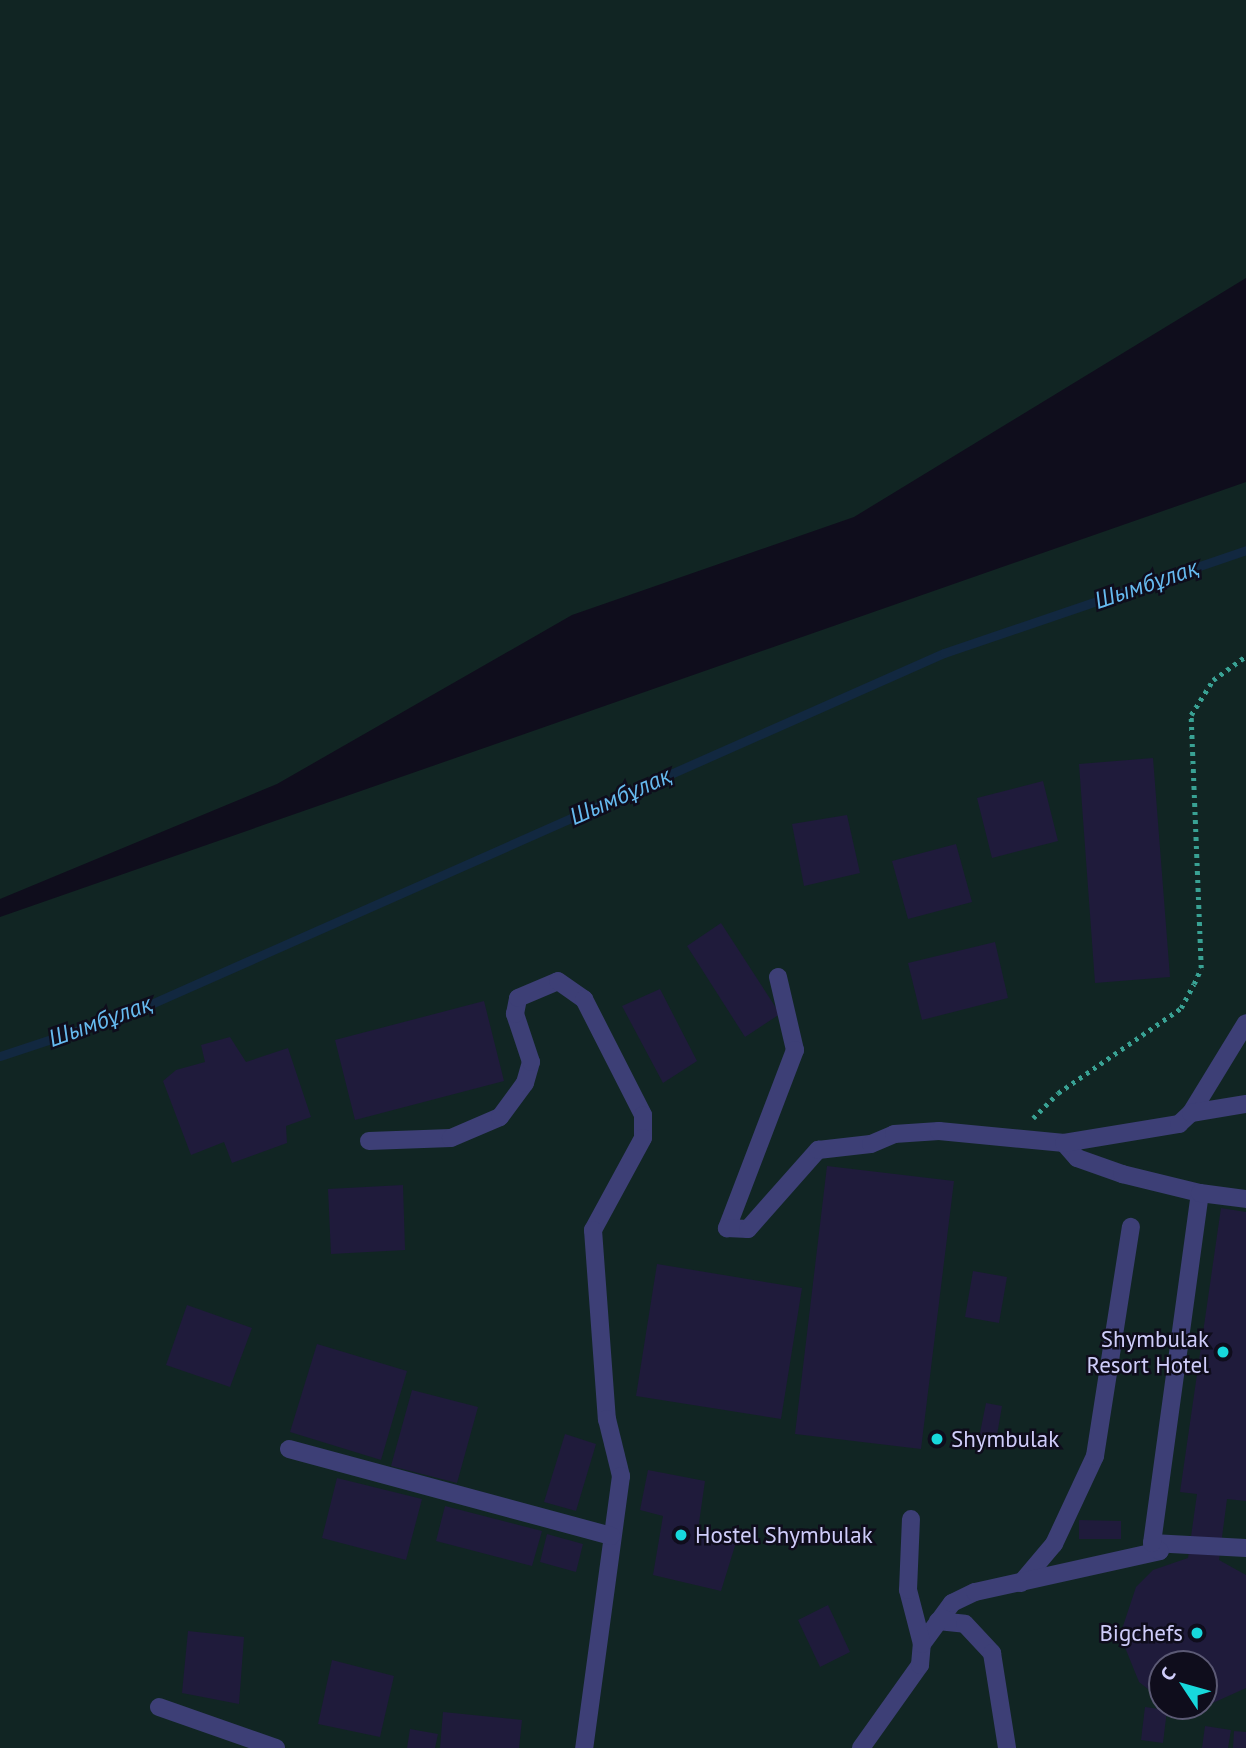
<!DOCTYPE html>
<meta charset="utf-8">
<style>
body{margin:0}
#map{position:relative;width:1246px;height:1748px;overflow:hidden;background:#0f0d1c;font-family:"PT Sans",sans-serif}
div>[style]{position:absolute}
.green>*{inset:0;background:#112523}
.stream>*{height:9px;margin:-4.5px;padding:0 4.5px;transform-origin:4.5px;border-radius:4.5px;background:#122840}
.building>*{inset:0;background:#1f1b3b}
.path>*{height:4.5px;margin-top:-2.25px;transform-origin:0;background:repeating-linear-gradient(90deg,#39a294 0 3.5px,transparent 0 8.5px)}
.minor>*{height:18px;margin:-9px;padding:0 9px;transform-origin:9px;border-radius:9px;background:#3d3f76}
.dots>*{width:19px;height:19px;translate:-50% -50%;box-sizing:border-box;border:4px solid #0f0d1c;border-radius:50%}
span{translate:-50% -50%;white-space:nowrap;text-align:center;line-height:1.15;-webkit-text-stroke:5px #0f0d1c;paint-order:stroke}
.poi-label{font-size:23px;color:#cfcdfa}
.right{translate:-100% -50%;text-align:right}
.left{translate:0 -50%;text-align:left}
.water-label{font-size:24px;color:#66baef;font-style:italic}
.north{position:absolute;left:1148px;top:1650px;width:70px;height:70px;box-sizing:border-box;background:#0f0d1c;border:2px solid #5c5a75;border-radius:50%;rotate:306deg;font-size:19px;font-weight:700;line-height:28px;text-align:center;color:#cfcdfa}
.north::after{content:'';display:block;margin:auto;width:24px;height:32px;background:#17d8dc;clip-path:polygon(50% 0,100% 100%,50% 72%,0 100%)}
</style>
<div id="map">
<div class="green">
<i style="clip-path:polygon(0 0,1246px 0,1246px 278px,854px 517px,572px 615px,277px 784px,0 899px)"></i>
<i style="clip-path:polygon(evenodd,1246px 482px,1246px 1748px,0 1748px,0 917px,1246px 482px,1162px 1664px,1204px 1664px,1204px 1706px,1162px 1706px,1162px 1664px)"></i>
</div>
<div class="stream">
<i style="left:0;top:1056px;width:140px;rotate:-18.3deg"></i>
<i style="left:133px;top:1012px;width:887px;rotate:-23.88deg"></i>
<i style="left:944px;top:653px;width:319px;rotate:-18.8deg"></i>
</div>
<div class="building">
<i style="clip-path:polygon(1153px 758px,1170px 977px,1095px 983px,1079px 764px)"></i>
<i style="clip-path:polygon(1043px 781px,1058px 841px,992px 858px,977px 798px)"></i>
<i style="clip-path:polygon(847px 815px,860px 873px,804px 886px,792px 824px)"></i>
<i style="clip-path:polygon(956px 844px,972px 902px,908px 919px,892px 861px)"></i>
<i style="clip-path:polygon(721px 923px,780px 1014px,745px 1037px,687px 946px)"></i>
<i style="clip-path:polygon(995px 942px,1008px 998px,922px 1020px,908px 963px)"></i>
<i style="clip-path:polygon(660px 989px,697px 1061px,663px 1083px,622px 1006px)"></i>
<i style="clip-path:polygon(484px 1001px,504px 1081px,355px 1120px,335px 1040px)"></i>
<i style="clip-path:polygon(230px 1037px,246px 1062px,288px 1048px,311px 1117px,286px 1126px,287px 1143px,232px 1163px,224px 1142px,191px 1155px,163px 1081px,176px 1070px,205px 1062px,201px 1045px)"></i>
<i style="clip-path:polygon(827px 1166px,954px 1181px,921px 1449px,795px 1434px)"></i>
<i style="clip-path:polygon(403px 1185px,405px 1250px,331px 1254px,328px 1189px)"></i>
<i style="clip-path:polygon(1221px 1208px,1246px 1212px,1246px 1501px,1227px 1499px,1219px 1560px,1246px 1575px,1246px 1688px,1204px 1707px,1204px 1664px,1162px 1664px,1162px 1700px,1139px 1682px,1120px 1635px,1136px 1587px,1153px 1570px,1188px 1558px,1197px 1494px,1180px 1492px)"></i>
<i style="clip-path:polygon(657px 1264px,802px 1288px,781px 1419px,636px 1396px)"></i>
<i style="clip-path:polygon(973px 1271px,1007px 1277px,999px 1323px,965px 1317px)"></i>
<i style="clip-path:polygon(187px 1305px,252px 1328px,230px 1387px,166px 1365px)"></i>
<i style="clip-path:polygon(317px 1344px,407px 1371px,381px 1460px,290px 1432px)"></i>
<i style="clip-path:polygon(412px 1390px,478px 1407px,457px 1483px,391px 1466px)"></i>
<i style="clip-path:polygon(986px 1403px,1002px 1406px,996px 1441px,979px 1438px)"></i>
<i style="clip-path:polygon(565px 1434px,596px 1444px,576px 1511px,544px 1502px)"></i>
<i style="clip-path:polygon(648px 1470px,705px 1481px,698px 1530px,738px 1536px,721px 1591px,653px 1575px,663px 1516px,640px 1510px)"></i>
<i style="clip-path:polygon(337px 1478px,422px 1499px,406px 1560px,322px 1538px)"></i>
<i style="clip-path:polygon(445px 1506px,542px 1531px,532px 1566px,436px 1541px)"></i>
<i style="clip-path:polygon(1079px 1520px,1121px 1521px,1121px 1539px,1079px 1539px)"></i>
<i style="clip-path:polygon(547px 1534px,583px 1544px,576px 1572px,540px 1562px)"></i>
<i style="clip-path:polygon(828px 1605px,850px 1652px,820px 1667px,798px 1620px)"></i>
<i style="clip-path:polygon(188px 1631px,244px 1637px,239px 1704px,182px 1693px)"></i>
<i style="clip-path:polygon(332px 1660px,394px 1676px,380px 1737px,318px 1724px)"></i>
<i style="clip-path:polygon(1145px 1707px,1167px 1710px,1163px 1743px,1141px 1740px)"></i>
<i style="clip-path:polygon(443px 1712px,522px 1720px,519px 1748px,440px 1748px)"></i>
<i style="clip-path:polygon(1205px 1726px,1231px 1730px,1228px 1748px,1202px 1748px)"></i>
<i style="clip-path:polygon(410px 1729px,438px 1734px,435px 1748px,407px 1748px)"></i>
<i style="clip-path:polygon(1234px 1731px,1246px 1732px,1246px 1748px,1233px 1748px)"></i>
</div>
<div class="path">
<i style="left:1033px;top:1118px;width:35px;rotate:-45deg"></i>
<i style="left:1058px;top:1093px;width:150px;rotate:-34.6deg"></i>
<i style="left:1181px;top:1008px;width:27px;rotate:-62deg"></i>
<i style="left:1194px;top:984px;width:17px;rotate:-66deg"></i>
<i style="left:1201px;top:968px;width:253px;rotate:-92.3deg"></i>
<i style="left:1191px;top:715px;width:41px;rotate:-57.8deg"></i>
<i style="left:1213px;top:680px;width:41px;rotate:-36deg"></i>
</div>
<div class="minor">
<i style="left:778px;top:977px;width:75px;rotate:76.9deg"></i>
<i style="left:795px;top:1050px;width:191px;rotate:110.9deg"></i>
<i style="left:727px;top:1228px;width:21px;rotate:3deg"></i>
<i style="left:748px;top:1229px;width:106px;rotate:-48.5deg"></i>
<i style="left:818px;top:1150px;width:53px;rotate:-6.5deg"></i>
<i style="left:871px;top:1144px;width:25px;rotate:-23deg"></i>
<i style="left:894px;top:1134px;width:45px;rotate:-3.8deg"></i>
<i style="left:939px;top:1131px;width:126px;rotate:5.5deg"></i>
<i style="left:1064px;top:1143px;width:20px;rotate:49deg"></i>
<i style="left:1077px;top:1158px;width:48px;rotate:19.6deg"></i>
<i style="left:1122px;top:1174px;width:80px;rotate:13.7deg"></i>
<i style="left:1191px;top:1113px;width:105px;rotate:-58.6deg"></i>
<i style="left:369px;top:1141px;width:82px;rotate:-2.1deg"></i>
<i style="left:451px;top:1138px;width:53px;rotate:-23.2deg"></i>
<i style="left:500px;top:1117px;width:42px;rotate:-53.7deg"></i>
<i style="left:525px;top:1083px;width:22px;rotate:-74deg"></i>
<i style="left:531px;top:1062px;width:51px;rotate:-108.4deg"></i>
<i style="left:515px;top:1014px;width:16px;rotate:-79deg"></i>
<i style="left:518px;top:998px;width:43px;rotate:-23deg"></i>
<i style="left:558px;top:981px;width:32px;rotate:35deg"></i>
<i style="left:584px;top:999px;width:130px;rotate:63deg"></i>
<i style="left:643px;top:1115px;width:23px;rotate:90deg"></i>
<i style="left:643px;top:1138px;width:105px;rotate:118.5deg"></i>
<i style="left:593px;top:1230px;width:190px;rotate:85.8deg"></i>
<i style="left:607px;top:1419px;width:59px;rotate:76.2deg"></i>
<i style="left:621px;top:1476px;width:275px;rotate:97.7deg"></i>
<i style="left:1064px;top:1143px;width:117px;rotate:-9.4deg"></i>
<i style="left:1179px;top:1124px;width:16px;rotate:-43deg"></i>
<i style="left:1191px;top:1113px;width:56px;rotate:-9.3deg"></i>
<i style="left:289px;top:1449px;width:334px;rotate:15.1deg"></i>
<i style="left:1152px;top:1543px;width:94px;rotate:3deg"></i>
<i style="left:1021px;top:1583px;width:51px;rotate:-49.8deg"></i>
<i style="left:1054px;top:1544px;width:97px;rotate:-65deg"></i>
<i style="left:1095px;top:1456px;width:232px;rotate:-81.1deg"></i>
<i style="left:938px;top:1621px;width:27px;rotate:6deg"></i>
<i style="left:965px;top:1624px;width:40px;rotate:47deg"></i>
<i style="left:992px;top:1653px;width:96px;rotate:81deg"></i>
<i style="left:922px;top:1644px;width:51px;rotate:-53.8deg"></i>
<i style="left:952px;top:1603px;width:25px;rotate:-26deg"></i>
<i style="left:975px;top:1592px;width:189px;rotate:-12.5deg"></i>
<i style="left:1160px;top:1551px;width:11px;rotate:-135deg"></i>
<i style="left:1152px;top:1543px;width:353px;rotate:-82.2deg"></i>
<i style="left:1200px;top:1193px;width:46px;rotate:7.4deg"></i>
<i style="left:159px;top:1707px;width:124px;rotate:19.3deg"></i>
<i style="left:861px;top:1748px;width:102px;rotate:-54.6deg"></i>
<i style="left:920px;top:1665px;width:21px;rotate:-85deg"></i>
<i style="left:922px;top:1644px;width:56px;rotate:-104.5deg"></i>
<i style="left:908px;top:1590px;width:71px;rotate:-87.6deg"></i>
</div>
<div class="dots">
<i style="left:1223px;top:1352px;background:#17d8dc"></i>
<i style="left:937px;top:1439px;background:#17d8dc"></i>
<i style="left:681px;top:1535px;background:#17d8dc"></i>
<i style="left:1197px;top:1633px;background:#17d8dc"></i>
</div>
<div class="poi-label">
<span class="right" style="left:1209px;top:1352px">Shymbulak<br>Resort Hotel</span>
<span class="left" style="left:951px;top:1439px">Shymbulak</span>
<span class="left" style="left:695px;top:1535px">Hostel Shymbulak</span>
<span class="right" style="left:1183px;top:1633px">Bigchefs</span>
</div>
<div class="water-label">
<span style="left:1146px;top:584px;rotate:-19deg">Шымбұлақ</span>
<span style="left:620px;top:796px;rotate:-24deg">Шымбұлақ</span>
<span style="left:100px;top:1021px;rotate:-20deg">Шымбұлақ</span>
</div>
<div class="north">С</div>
</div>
